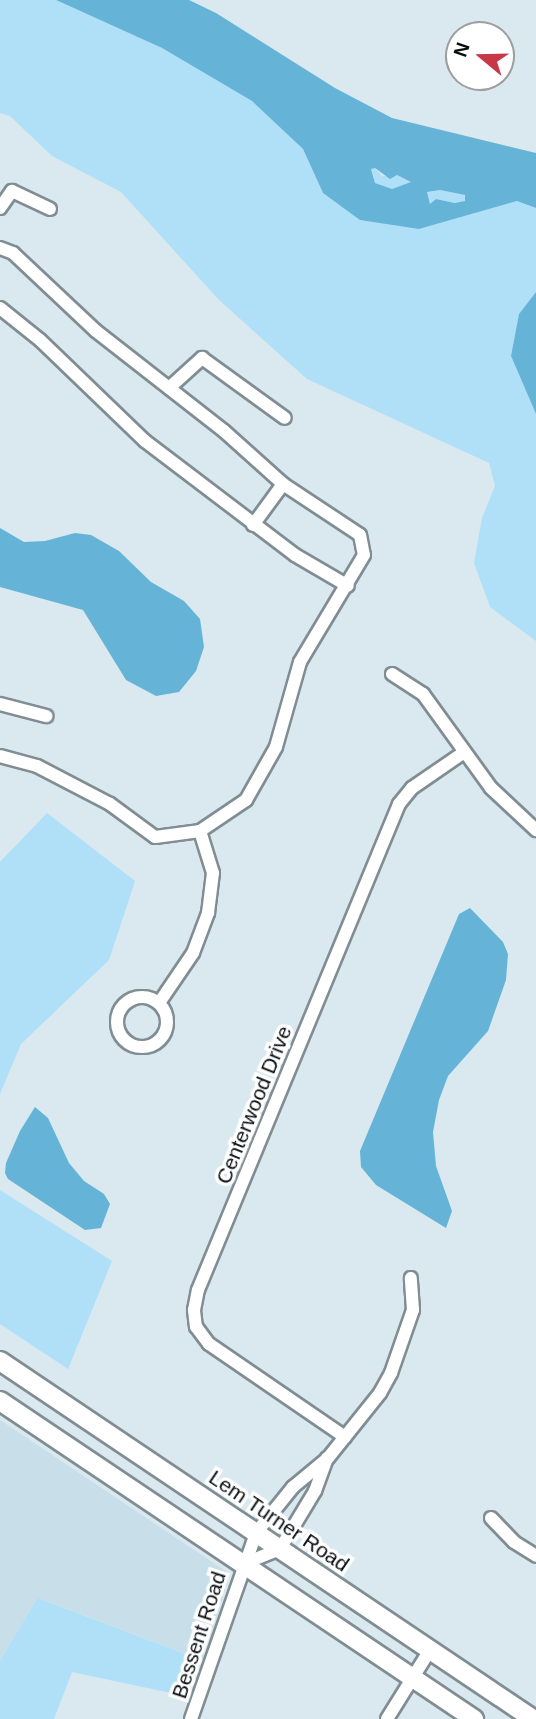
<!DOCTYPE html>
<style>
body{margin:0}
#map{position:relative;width:536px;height:1719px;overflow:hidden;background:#dae8ef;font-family:Arial,sans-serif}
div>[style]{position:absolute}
.built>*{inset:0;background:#c8dee9}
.green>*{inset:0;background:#afe0f8}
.water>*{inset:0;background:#65b4d8}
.roads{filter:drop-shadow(2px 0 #808d93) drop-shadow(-2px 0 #808d93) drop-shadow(0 2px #808d93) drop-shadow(0 -2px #808d93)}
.minor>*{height:12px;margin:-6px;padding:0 6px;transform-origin:6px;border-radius:6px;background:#fff}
.minor>.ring{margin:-6px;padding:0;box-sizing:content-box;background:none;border:12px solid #fff;border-radius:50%}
.secondary>*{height:18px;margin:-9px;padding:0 9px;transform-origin:9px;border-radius:9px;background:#fff}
span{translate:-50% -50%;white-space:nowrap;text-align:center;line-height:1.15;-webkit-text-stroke:7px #fff;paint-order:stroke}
.street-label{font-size:21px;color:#080d0f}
.north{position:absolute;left:445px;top:21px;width:70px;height:70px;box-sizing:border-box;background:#fff;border:2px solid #9c9e9f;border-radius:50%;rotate:289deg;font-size:19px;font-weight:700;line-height:28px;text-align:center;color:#080d0f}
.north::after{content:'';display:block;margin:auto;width:24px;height:32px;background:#c73747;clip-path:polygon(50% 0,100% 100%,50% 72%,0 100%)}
</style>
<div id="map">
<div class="built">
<i style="clip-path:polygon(0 1420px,230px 1574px,204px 1661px,39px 1598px,0 1661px)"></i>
</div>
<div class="green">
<i style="clip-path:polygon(0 0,56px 0,162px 48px,252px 101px,303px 149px,323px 193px,419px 229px,517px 201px,536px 208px,536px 292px,519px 314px,511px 356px,536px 414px,536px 641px,490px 607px,474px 563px,482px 518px,495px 486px,489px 463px,307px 379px,219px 300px,121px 192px,52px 156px,10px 116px,0 113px)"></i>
<i style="clip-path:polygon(371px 168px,375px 168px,382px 176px,397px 175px,412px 182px,392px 189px,375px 183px)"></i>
<i style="clip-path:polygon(440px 190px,465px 195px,465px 202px,456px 203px,436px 199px,430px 205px,427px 192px)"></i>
<i style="clip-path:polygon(47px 813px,135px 881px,109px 960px,21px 1044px,0 1094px,0 862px)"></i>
<i style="clip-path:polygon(0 1190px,112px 1261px,68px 1369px,0 1324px)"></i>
<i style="clip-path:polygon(38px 1598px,193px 1657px,171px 1693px,72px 1672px,54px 1719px,0 1719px,0 1661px)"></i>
</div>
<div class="water">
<i style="clip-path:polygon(evenodd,56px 0,189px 0,216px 13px,335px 88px,392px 118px,536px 153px,536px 208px,517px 201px,419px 229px,360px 220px,323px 193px,303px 149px,252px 101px,162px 48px,56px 0,375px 168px,390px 179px,397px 175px,411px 182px,392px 189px,375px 183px,371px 169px,375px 168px,56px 0,440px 190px,465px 195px,465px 201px,455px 203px,436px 199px,430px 204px,427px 192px,440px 190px)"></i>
<i style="clip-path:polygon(536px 292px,536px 414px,511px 356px,519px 314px)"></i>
<i style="clip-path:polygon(0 528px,24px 542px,45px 541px,75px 533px,91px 535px,119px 551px,151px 582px,184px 601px,200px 619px,204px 647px,196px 671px,179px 692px,156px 696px,126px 680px,83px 610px,0 587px)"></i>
<i style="clip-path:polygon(470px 908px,503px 942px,508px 954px,506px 980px,488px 1031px,448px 1076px,439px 1100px,433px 1132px,436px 1166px,452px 1211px,446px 1228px,376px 1185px,361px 1167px,360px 1151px,459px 914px)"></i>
<i style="clip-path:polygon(35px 1107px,48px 1118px,69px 1163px,84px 1181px,104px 1194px,110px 1204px,101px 1228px,85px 1230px,8px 1179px,5px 1173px,6px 1163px,20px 1131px)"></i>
</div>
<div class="roads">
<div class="minor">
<i style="left:0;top:208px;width:21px;rotate:-55deg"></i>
<i style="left:12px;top:191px;width:42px;rotate:25.3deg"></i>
<i style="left:0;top:248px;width:14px;rotate:21deg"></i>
<i style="left:13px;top:253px;width:114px;rotate:43.2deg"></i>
<i style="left:96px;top:331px;width:162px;rotate:38deg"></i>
<i style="left:224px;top:431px;width:79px;rotate:41.9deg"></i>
<i style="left:283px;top:484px;width:92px;rotate:33.5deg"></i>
<i style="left:360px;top:535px;width:20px;rotate:79deg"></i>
<i style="left:364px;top:555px;width:125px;rotate:120.9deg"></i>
<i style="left:300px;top:662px;width:88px;rotate:105.8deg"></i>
<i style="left:276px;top:747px;width:61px;rotate:119.5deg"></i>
<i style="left:246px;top:800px;width:55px;rotate:146deg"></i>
<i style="left:200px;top:831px;width:45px;rotate:172.4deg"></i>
<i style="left:155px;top:837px;width:56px;rotate:-143.7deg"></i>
<i style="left:110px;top:804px;width:82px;rotate:-152.5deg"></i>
<i style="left:37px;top:766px;width:38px;rotate:-165deg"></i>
<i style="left:0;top:308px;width:51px;rotate:38.7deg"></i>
<i style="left:40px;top:340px;width:146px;rotate:43.9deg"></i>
<i style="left:145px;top:441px;width:188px;rotate:37.2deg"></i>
<i style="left:295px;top:555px;width:61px;rotate:30.3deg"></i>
<i style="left:169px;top:388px;width:45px;rotate:-42.3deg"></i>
<i style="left:202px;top:358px;width:102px;rotate:35.9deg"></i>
<i style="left:253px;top:525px;width:51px;rotate:-53.8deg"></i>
<i style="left:392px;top:674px;width:37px;rotate:33deg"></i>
<i style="left:423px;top:694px;width:116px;rotate:54.1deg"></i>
<i style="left:491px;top:788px;width:62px;rotate:43deg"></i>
<i style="left:0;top:704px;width:48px;rotate:14.6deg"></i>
<i class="ring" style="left:117px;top:997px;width:38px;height:38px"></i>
<i style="left:159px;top:1003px;width:60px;rotate:-55.8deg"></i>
<i style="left:193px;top:953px;width:43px;rotate:-69.4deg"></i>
<i style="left:208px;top:913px;width:40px;rotate:-82.9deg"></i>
<i style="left:213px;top:873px;width:44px;rotate:-107.2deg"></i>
<i style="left:345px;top:1437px;width:165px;rotate:-145.6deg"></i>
<i style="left:209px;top:1344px;width:21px;rotate:-127deg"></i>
<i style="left:196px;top:1327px;width:17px;rotate:-97deg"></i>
<i style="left:194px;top:1310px;width:20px;rotate:-79deg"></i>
<i style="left:198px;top:1290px;width:526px;rotate:-67.53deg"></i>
<i style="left:399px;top:804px;width:21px;rotate:-51deg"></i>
<i style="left:412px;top:788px;width:62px;rotate:-34.5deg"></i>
<i style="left:491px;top:1518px;width:33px;rotate:46deg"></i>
<i style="left:514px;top:1542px;width:26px;rotate:32deg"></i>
<i style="left:243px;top:1564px;width:40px;rotate:-22deg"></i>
<i style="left:280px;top:1549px;width:68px;rotate:-58.9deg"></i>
<i style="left:315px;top:1491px;width:35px;rotate:-70deg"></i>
<i style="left:191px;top:1719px;width:197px;rotate:-70.7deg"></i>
<i style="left:256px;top:1533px;width:59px;rotate:-51.2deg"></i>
<i style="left:293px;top:1487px;width:45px;rotate:-39.6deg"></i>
<i style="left:328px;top:1458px;width:83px;rotate:-51.3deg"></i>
<i style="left:380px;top:1393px;width:23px;rotate:-61deg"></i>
<i style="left:391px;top:1373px;width:67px;rotate:-70.8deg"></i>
<i style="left:413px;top:1310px;width:32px;rotate:-94deg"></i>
<i style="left:387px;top:1719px;width:81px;rotate:-58.1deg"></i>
</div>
<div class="secondary">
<i style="left:0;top:1361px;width:642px;rotate:33.89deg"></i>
<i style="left:0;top:1401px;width:571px;rotate:33.86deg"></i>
</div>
</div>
<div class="street-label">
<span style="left:254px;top:1105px;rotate:-68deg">Centerwood Drive</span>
<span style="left:279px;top:1521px;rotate:34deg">Lem Turner Road</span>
<span style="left:199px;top:1635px;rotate:-72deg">Bessent Road</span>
</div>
<div class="north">N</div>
</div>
